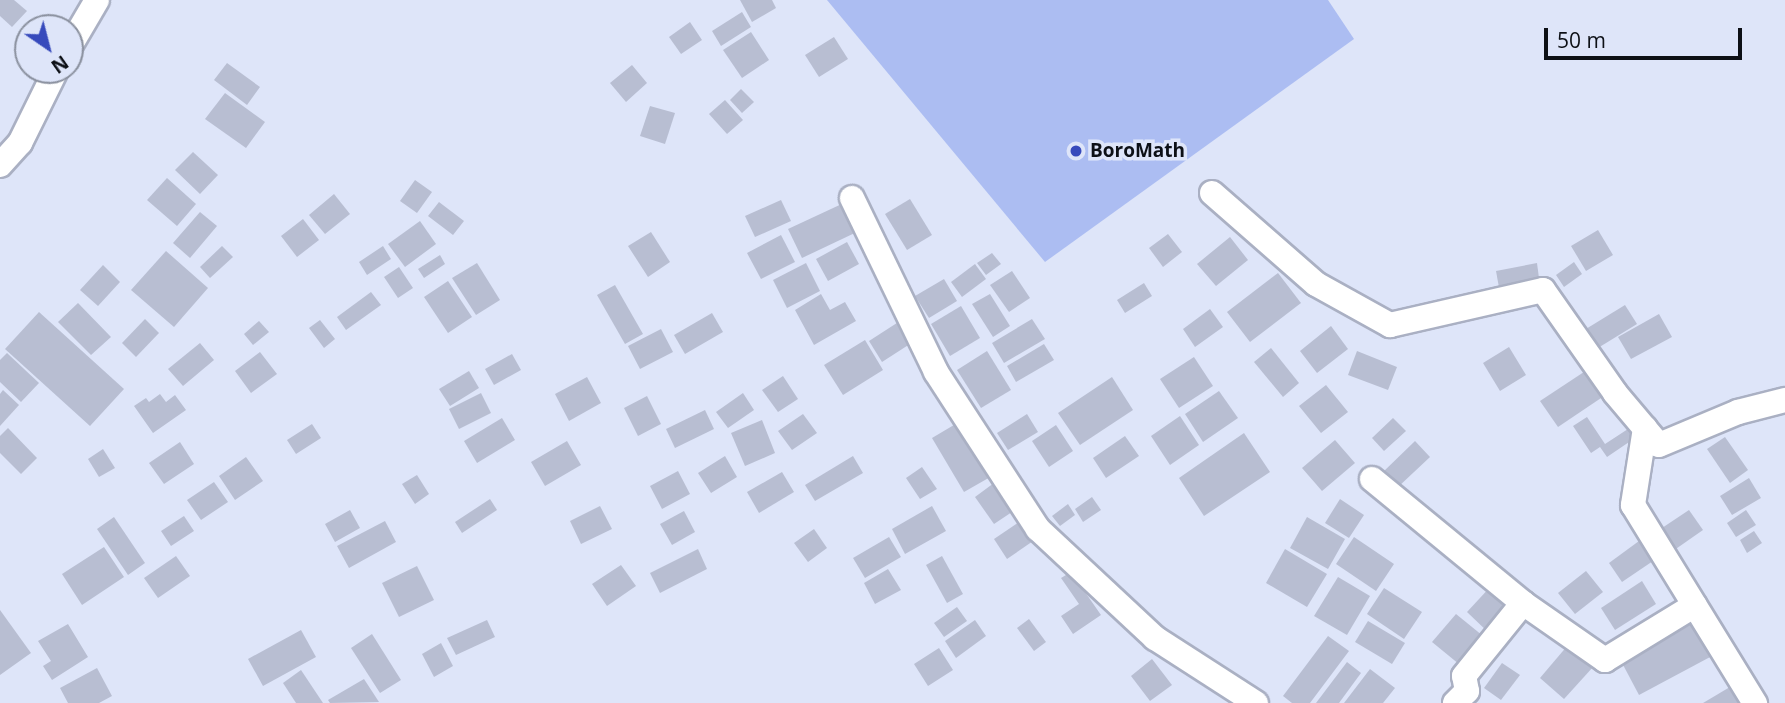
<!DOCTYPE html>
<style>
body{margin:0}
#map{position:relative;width:1785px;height:703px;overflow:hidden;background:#dee5f9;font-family:"Open Sans",sans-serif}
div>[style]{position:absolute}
.green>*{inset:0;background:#acbdf2}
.building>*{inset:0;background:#b8bed2}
.roads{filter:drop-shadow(2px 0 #aab0c3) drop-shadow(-2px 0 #aab0c3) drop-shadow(0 2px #aab0c3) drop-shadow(0 -2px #aab0c3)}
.street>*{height:24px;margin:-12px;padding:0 12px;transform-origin:12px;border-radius:12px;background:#fff}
.dots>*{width:19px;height:19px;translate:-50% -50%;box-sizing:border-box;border:4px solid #dee5f9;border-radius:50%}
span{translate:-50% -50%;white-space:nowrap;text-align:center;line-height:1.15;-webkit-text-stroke:7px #dee5f9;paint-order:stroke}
.poi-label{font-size:19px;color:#0d1016;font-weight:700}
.left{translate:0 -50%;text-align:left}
.north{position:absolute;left:14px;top:14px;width:70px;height:70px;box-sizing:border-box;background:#dee5f9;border:2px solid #8a909e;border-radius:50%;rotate:145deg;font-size:19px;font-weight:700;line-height:28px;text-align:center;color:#0d1016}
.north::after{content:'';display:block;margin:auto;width:24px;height:32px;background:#374abc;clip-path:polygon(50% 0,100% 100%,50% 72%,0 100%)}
.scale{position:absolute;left:1544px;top:28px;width:198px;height:32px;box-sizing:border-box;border:4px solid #0d1016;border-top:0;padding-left:9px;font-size:21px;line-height:24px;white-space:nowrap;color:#0d1016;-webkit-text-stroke:5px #dee5f9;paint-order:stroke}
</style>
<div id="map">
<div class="green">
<i style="clip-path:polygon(827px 0,1328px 0,1354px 39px,1045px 262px)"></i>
</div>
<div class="building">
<i style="clip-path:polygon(0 0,14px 0,27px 11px,12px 27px,0 16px)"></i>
<i style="clip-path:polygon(740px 0,772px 0,776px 8px,752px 22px)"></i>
<i style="clip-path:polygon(742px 12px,751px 27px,721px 46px,712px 31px)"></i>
<i style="clip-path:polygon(690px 22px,702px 40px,681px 54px,669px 37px)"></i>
<i style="clip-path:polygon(751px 32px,769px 60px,742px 78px,723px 50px)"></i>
<i style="clip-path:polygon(834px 37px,848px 59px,819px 77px,805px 55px)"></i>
<i style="clip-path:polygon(227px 63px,260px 87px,247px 105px,214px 80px)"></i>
<i style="clip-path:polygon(632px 65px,647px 83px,626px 102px,610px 83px)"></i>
<i style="clip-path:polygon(741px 89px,754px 102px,742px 113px,730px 100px)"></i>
<i style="clip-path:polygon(225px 93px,265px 122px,246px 148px,205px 119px)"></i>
<i style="clip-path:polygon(725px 100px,743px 120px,727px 134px,709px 114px)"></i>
<i style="clip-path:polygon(650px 106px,675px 113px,665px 144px,640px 136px)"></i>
<i style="clip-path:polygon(193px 152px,218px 175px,200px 194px,175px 170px)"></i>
<i style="clip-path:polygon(167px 178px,196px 204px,177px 226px,147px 200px)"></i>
<i style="clip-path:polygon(415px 180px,432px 192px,417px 213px,400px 201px)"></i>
<i style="clip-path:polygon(334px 194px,350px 214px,325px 234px,309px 215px)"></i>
<i style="clip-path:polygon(910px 199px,932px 235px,907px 250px,885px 214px)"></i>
<i style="clip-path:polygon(781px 200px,791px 221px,755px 237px,745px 216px)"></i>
<i style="clip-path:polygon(439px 202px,464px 221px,453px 235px,428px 216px)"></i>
<i style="clip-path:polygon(846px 202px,859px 231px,802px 258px,788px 229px)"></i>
<i style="clip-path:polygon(200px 212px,217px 226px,190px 258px,173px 243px)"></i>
<i style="clip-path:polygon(303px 219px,319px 240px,297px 257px,281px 236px)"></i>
<i style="clip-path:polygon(420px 221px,436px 244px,405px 267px,388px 244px)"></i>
<i style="clip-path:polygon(1598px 230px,1613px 255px,1586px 271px,1571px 246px)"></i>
<i style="clip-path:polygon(651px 232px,670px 262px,648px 277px,628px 246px)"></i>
<i style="clip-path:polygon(1168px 234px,1182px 252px,1163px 267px,1149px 248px)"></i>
<i style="clip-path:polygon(781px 235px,795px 262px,761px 279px,747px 253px)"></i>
<i style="clip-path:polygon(1230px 237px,1248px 260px,1216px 286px,1197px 264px)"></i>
<i style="clip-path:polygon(847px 242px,859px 264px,828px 281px,816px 259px)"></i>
<i style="clip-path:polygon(222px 246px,233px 257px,210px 278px,200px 267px)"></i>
<i style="clip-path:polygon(383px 246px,391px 259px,367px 275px,359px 262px)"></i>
<i style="clip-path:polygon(166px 251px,208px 288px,174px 327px,131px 290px)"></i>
<i style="clip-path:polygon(992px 253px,1001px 264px,986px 275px,977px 263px)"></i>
<i style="clip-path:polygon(440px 255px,445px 264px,424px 278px,418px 269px)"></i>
<i style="clip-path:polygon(1574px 262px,1582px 274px,1564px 287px,1556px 275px)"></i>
<i style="clip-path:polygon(477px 263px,500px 300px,476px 315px,452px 278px)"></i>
<i style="clip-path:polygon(806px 263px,820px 291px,787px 308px,773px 280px)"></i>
<i style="clip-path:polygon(1537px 263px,1540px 286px,1500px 293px,1496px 271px)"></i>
<i style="clip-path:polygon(975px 264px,986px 279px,962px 297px,951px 282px)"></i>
<i style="clip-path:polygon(103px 265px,120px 282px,98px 306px,80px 290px)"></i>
<i style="clip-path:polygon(399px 267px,413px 288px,398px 298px,384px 277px)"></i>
<i style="clip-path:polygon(1012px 271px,1030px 298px,1009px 312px,990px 285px)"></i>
<i style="clip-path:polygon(1278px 273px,1301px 303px,1250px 342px,1227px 312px)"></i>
<i style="clip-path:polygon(944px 279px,957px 301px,929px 318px,915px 296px)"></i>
<i style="clip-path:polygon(448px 281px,472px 317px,448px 333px,424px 297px)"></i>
<i style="clip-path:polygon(1144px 283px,1152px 296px,1125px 313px,1117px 300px)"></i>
<i style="clip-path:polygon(615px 285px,643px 334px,625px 344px,597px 295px)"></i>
<i style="clip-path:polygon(371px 292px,381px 305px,346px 330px,337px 317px)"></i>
<i style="clip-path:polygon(821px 294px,830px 310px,845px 302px,856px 321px,814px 345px,795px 310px)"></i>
<i style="clip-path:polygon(990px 294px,1010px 326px,993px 337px,972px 304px)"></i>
<i style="clip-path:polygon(78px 303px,111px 337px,91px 355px,58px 322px)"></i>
<i style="clip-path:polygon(1625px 305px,1637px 324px,1593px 351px,1581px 332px)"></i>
<i style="clip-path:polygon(961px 306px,980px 338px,950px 356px,931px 324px)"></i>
<i style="clip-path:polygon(1210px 309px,1223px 327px,1195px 347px,1183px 329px)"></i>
<i style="clip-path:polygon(39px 312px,124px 389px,90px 426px,5px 349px)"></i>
<i style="clip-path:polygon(712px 313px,723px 332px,685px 354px,674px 335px)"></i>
<i style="clip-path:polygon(1659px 314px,1672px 337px,1631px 359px,1618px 337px)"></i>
<i style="clip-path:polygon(145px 319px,159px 333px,136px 357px,122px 343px)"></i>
<i style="clip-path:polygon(1032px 319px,1045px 339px,1004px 363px,992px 343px)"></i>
<i style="clip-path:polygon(320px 320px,335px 339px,324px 348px,309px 328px)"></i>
<i style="clip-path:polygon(259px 321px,269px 332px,253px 345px,244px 334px)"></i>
<i style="clip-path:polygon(900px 321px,913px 342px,882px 362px,869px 341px)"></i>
<i style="clip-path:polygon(1331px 326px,1348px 349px,1317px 373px,1300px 351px)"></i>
<i style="clip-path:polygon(661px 329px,673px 352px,640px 369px,628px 346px)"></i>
<i style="clip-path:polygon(865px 340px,883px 370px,843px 395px,824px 365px)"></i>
<i style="clip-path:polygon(200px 343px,214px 360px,183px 386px,168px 369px)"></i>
<i style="clip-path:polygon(1044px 344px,1054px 360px,1016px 382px,1007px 366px)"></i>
<i style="clip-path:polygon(1509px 347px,1526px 375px,1500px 391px,1483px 363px)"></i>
<i style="clip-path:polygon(1271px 348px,1299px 383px,1283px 397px,1254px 362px)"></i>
<i style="clip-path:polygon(987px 351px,1011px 390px,981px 408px,957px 370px)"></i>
<i style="clip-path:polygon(1357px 351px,1397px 367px,1388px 390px,1348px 375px)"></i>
<i style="clip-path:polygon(260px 352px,277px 374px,251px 393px,235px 371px)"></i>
<i style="clip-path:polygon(7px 353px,39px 383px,21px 402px,0 382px,0 360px)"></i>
<i style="clip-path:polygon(512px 354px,521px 370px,494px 385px,485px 369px)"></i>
<i style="clip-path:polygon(1194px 357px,1213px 386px,1179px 408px,1160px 379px)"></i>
<i style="clip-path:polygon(1593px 366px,1610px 392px,1558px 427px,1540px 401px)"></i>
<i style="clip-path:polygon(469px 371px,479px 388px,450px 406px,439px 389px)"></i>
<i style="clip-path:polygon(783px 376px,798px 399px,778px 412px,762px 390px)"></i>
<i style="clip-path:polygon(587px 377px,601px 403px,569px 421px,555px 394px)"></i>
<i style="clip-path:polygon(1112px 377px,1133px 410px,1080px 445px,1058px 413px)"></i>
<i style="clip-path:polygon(1326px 385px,1348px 412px,1321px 433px,1299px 406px)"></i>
<i style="clip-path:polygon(3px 390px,19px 405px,0 426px,0 394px)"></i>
<i style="clip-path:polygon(1219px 391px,1238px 418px,1203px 442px,1185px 414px)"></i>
<i style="clip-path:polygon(481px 393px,491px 413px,459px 429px,449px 409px)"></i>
<i style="clip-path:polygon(743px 393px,754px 410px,728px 428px,716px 412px)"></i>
<i style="clip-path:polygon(160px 394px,166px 402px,175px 395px,186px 410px,153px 433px,134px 406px,146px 398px,149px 402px)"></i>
<i style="clip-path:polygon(647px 396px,661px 424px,638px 436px,624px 408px)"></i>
<i style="clip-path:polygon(705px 410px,714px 429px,675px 448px,666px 429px)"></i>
<i style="clip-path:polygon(803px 414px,817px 433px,792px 450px,778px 431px)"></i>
<i style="clip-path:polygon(1027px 414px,1038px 432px,1008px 450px,997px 433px)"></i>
<i style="clip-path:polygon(1180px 416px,1199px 445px,1170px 465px,1151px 436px)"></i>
<i style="clip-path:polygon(1587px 417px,1605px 444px,1628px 429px,1635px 438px,1607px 457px,1600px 447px,1591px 453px,1573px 426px)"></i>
<i style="clip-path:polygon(502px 418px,515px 440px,477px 463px,464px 441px)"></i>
<i style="clip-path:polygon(1393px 418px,1406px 431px,1384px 451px,1372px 438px)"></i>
<i style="clip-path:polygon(762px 420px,775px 453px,745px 466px,731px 433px)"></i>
<i style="clip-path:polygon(959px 422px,992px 476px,964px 492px,932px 438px)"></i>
<i style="clip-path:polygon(312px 424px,321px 438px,296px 454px,287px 440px)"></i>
<i style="clip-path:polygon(1056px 425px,1073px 451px,1049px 467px,1032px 441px)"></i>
<i style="clip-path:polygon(8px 428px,37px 458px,21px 474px,0 453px,0 436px)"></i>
<i style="clip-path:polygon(1244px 433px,1270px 472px,1204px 516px,1179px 478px)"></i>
<i style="clip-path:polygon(1125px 436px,1139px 456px,1106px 478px,1093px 458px)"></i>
<i style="clip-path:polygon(1725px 437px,1748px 470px,1730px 483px,1707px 449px)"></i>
<i style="clip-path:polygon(1335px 440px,1355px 463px,1322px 491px,1302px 468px)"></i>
<i style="clip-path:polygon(567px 441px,581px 465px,545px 486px,531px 462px)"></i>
<i style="clip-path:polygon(1415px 441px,1430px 457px,1397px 488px,1382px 473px)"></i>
<i style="clip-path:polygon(180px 442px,194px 464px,164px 484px,149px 463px)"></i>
<i style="clip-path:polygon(103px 449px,115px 468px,99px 477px,88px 459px)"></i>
<i style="clip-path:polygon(725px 456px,737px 477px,711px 493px,698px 473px)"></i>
<i style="clip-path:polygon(853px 456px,863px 473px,815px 501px,805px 485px)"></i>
<i style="clip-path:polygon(246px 457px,263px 481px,235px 500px,219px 476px)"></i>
<i style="clip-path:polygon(922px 467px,937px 489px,920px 499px,906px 478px)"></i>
<i style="clip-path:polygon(678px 471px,690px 494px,662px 509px,650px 486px)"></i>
<i style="clip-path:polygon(782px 472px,794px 492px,759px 513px,747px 492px)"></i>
<i style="clip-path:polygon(417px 475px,429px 494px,415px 504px,402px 484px)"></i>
<i style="clip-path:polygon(1749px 478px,1761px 498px,1732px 515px,1720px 496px)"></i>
<i style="clip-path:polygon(998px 480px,1018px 508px,994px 524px,975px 497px)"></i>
<i style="clip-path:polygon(214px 482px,228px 502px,201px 520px,187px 500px)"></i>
<i style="clip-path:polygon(1092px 497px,1101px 510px,1083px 522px,1075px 509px)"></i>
<i style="clip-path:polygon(490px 499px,497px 510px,462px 533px,455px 522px)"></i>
<i style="clip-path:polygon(1340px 499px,1364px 515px,1349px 538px,1325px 523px)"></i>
<i style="clip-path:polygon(1068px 504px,1075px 515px,1060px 526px,1052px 516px)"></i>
<i style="clip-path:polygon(600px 506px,612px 529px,581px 544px,570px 521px)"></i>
<i style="clip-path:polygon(932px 506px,946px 531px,905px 554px,892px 529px)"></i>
<i style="clip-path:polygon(350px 510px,360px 528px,335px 542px,325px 524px)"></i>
<i style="clip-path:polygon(1689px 510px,1703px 530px,1670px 553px,1656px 532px)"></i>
<i style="clip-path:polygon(1746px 510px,1756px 525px,1736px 537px,1727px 523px)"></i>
<i style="clip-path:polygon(684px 511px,695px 532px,672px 545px,660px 524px)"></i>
<i style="clip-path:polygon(184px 516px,194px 531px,171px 546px,161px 531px)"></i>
<i style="clip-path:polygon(114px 517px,145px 563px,128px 575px,97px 529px)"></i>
<i style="clip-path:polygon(1307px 517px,1345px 539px,1328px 569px,1290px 548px)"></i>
<i style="clip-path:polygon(1022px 520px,1036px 539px,1007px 559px,994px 539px)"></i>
<i style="clip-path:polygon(385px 521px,396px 542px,349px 568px,337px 546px)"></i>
<i style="clip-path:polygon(814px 529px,827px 548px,808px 562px,794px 543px)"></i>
<i style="clip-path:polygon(1754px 531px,1762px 543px,1747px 553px,1740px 540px)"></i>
<i style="clip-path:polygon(889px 537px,901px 557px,865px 578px,853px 558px)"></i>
<i style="clip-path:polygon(1354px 537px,1394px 564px,1376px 591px,1336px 564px)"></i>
<i style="clip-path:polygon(1639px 541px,1653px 561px,1622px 582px,1609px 563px)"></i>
<i style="clip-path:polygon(104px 547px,124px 577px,82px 605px,62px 574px)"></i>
<i style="clip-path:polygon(698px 549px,707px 569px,660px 593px,650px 573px)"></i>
<i style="clip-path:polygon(1285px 549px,1327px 574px,1307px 607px,1266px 583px)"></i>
<i style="clip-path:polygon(176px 556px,190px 576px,158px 598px,144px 578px)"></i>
<i style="clip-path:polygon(942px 556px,963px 594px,947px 603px,926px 565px)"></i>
<i style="clip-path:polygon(621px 565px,636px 586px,607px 606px,592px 584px)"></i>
<i style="clip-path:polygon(417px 566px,434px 600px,399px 617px,382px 583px)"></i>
<i style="clip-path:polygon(888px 569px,901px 590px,875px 604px,864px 583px)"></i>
<i style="clip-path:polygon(1586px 571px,1603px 592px,1575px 614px,1558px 593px)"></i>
<i style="clip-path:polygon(1071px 572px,1101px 615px,1073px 634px,1061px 616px,1079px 604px,1061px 578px)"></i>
<i style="clip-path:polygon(1338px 577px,1370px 596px,1347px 635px,1314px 616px)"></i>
<i style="clip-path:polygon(1642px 581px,1656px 604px,1615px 630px,1601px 608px)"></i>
<i style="clip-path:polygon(1492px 585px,1516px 607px,1490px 634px,1467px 612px)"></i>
<i style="clip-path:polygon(1384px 588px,1422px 612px,1404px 639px,1367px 614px)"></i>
<i style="clip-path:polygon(957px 607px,967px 621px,944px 637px,934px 623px)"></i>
<i style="clip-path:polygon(0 610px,31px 653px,0 675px)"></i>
<i style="clip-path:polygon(1456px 614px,1488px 640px,1465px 669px,1432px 642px)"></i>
<i style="clip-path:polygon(1029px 619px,1046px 642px,1034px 651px,1017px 628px)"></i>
<i style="clip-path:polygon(487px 620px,495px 637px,456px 655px,447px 638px)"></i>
<i style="clip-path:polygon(975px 620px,986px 636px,956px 658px,945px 641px)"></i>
<i style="clip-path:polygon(1368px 621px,1405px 643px,1392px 664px,1355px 642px)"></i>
<i style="clip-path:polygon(1693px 622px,1712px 656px,1639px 695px,1621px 661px)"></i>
<i style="clip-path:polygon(68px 624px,88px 657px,52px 680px,43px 666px,51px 661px,38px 641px)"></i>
<i style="clip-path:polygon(301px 630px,316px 657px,263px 686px,248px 659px)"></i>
<i style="clip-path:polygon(372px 634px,401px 680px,380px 693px,351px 648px)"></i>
<i style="clip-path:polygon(1328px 636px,1349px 651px,1310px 703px,1292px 703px,1283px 696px)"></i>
<i style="clip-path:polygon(441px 643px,453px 666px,434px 677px,422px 654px)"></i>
<i style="clip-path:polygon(1568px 645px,1593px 667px,1564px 699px,1540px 678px)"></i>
<i style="clip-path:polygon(939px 648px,953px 670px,928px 686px,914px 664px)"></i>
<i style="clip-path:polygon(1152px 659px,1172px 685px,1150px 701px,1131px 676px)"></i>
<i style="clip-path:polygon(1347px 662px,1361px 673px,1339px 703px,1316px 703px)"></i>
<i style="clip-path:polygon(1502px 663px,1520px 675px,1501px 700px,1484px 688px)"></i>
<i style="clip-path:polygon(97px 668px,112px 696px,99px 703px,68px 703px,60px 688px)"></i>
<i style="clip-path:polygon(1370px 669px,1395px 688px,1383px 703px,1344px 703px)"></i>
<i style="clip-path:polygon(301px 670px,323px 703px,296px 703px,283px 683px)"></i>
<i style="clip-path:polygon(364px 679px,379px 702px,330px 703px,328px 700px)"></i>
<i style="clip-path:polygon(1735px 684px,1746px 703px,1703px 703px)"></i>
</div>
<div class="roads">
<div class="street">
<i style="left:70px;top:46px;width:53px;rotate:-59.6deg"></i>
<i style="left:0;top:165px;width:30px;rotate:-48deg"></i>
<i style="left:20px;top:143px;width:81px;rotate:-63.7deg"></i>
<i style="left:1212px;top:193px;width:138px;rotate:41.2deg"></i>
<i style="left:1316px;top:284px;width:85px;rotate:29deg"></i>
<i style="left:1390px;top:325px;width:157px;rotate:-12.9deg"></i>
<i style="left:1543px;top:290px;width:126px;rotate:55deg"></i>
<i style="left:1615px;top:393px;width:68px;rotate:49.8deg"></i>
<i style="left:1659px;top:445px;width:86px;rotate:-22.7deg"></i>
<i style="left:1738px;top:412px;width:49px;rotate:-14.3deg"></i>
<i style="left:852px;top:198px;width:193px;rotate:64.2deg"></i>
<i style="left:936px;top:372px;width:187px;rotate:57deg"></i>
<i style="left:1038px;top:529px;width:160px;rotate:43deg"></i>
<i style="left:1155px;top:638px;width:120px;rotate:32.8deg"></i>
<i style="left:1645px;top:428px;width:78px;rotate:98.9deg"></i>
<i style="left:1633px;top:505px;width:233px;rotate:58.4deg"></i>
<i style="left:1372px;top:479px;width:195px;rotate:39.4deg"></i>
<i style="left:1523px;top:603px;width:100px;rotate:34.8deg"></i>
<i style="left:1605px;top:660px;width:105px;rotate:-31.4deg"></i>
<i style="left:1455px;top:703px;width:17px;rotate:-45deg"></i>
<i style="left:1467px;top:691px;width:15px;rotate:-101deg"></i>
<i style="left:1464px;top:676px;width:94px;rotate:-51.1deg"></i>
</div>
</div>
<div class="dots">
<i style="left:1076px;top:151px;background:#374abc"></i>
</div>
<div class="poi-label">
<span class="left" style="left:1090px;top:151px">BoroMath</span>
</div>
<div class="north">N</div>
<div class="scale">50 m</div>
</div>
